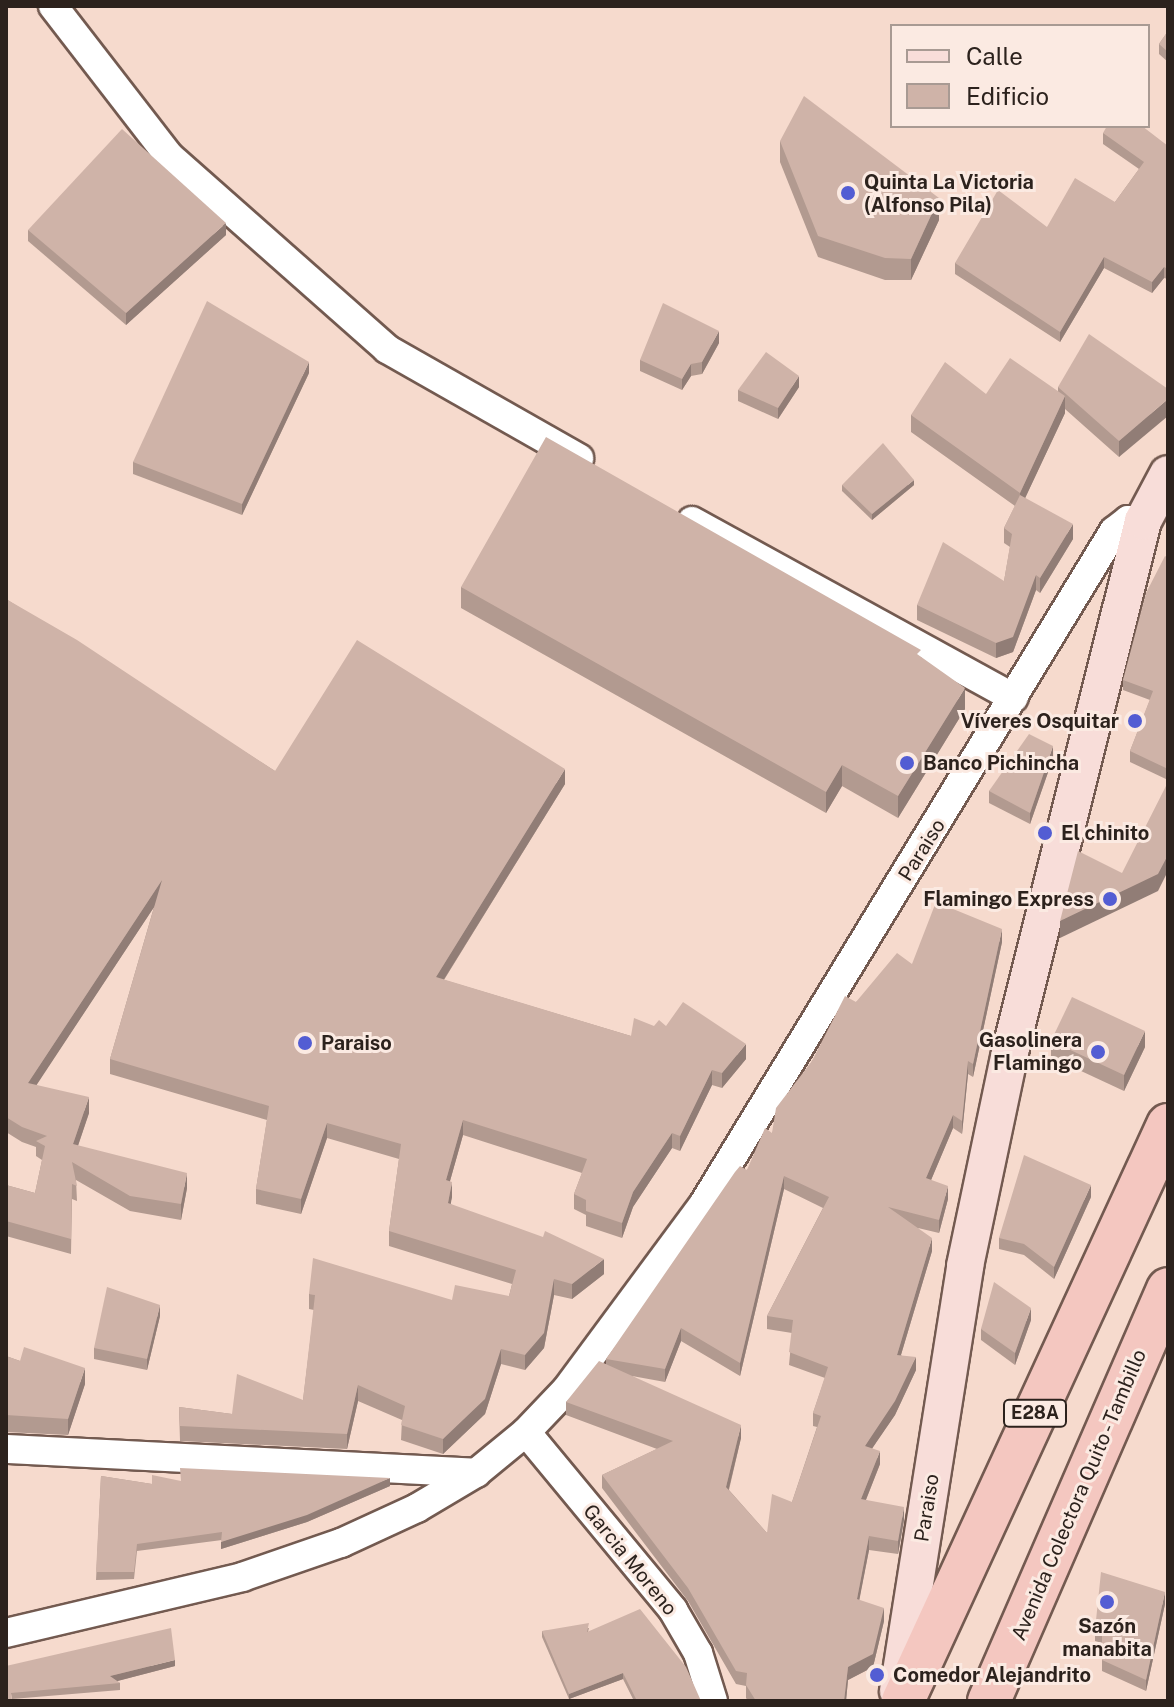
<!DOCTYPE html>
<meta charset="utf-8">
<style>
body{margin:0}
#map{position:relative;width:1174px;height:1707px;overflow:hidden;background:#f6dacd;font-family:"Public Sans",sans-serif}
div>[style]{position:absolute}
.roads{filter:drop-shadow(2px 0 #735a50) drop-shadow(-2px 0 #735a50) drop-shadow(0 2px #735a50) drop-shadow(0 -2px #735a50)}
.minor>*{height:28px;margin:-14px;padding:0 14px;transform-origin:14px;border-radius:14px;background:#fff}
.major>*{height:36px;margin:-18px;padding:0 18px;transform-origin:18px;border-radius:18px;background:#f8ddd9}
.highway>*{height:42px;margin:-21px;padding:0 21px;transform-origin:21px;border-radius:21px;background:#f4c7c0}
.wall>*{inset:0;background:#b29a90}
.shaded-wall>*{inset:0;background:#917d76}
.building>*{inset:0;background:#cfb3a8}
.dots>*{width:22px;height:22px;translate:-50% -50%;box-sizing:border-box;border:4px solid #fbeae2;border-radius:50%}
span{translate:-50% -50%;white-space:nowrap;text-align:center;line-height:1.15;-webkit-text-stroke:6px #fbeae2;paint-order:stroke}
.shield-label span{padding:2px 6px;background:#fbeae2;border:2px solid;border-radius:6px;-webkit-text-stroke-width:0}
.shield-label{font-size:18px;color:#2c221d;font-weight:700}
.poi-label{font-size:20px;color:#2c221d;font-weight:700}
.left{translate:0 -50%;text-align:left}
.right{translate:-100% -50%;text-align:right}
.street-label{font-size:20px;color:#2c221d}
.frame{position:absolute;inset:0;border:8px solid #2c221d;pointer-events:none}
.legend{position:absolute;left:890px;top:24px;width:260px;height:104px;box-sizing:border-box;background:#fbeae2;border:2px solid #a89a93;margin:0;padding:10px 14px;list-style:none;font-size:24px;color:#2c221d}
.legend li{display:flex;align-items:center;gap:16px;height:40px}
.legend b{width:40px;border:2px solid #a89a93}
</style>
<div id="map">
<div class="roads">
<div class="minor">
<i style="left:53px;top:6px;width:190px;rotate:52.3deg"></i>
<i style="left:169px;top:156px;width:291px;rotate:41.5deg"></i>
<i style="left:387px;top:349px;width:221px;rotate:29.6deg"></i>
<i style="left:692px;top:521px;width:367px;rotate:28.8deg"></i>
<i style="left:526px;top:1432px;width:231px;rotate:50.4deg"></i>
<i style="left:673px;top:1610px;width:50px;rotate:59.8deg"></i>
<i style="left:698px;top:1653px;width:50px;rotate:72.6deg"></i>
<i style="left:6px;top:1449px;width:471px;rotate:2.9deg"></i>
<i style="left:6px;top:1633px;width:243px;rotate:-13.3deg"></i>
<i style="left:242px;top:1577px;width:105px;rotate:-19deg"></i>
<i style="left:341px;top:1543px;width:84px;rotate:-24.7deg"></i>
<i style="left:417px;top:1508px;width:69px;rotate:-30.7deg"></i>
<i style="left:476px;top:1473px;width:65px;rotate:-39.4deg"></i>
<i style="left:526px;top:1432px;width:58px;rotate:-46.4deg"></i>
<i style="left:566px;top:1390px;width:230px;rotate:-53.5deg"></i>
<i style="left:703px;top:1205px;width:789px;rotate:-58.63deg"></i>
<i style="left:1114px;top:531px;width:18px;rotate:-38deg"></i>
<i style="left:1128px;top:520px;width:15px;rotate:4deg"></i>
</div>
<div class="major">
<i style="left:898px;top:1691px;width:430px;rotate:-81deg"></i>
<i style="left:965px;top:1266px;width:223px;rotate:-78.1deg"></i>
<i style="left:1011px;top:1048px;width:543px;rotate:-75.94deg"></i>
<i style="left:1143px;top:521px;width:53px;rotate:-62deg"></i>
</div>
<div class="highway">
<i style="left:903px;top:1701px;width:634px;rotate:-65.29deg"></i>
<i style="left:989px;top:1701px;width:449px;rotate:-66.5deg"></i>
</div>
</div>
<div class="wall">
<i style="clip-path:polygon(1168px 31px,1168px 62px,1159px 54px,1159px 44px)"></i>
<i style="clip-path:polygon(1103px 133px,1168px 146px,1168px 279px,1164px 278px,1152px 293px,1104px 268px,1060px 342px,955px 274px,955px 263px,1047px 227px,1115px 202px,1139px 169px,1103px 144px)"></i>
<i style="clip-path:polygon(780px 141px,939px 220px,911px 280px,885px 280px,818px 257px,780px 162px)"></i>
<i style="clip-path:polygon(28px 230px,226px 235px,126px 325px,28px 241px)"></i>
<i style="clip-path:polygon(719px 343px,702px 374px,691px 376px,682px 390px,640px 371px,640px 360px)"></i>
<i style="clip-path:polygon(309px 373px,242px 515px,133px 474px,133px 462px)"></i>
<i style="clip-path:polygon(799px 387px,778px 419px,738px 401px,738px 390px)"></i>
<i style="clip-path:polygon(1058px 387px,1168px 389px,1119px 457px,1065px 409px,1065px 413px,1025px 498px,1073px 539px,1040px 593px,1036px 590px,1013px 652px,996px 658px,917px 620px,917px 605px,1004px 581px,1010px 547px,1004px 543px,1004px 528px,1015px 506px,911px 432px,911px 415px,986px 394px,1058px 392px)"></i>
<i style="clip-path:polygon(842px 485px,914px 485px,872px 520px,842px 491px)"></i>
<i style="clip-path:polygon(1168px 558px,1168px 780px,1130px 762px,1130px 751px,1150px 700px,1123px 690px,1123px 680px)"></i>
<i style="clip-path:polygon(461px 587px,921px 657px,965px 709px,898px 818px,842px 786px,826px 813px,461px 608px)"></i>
<i style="clip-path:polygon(6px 599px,275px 771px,565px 784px,444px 980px,631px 1036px,654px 1026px,666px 1026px,746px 1059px,722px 1088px,712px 1085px,680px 1151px,672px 1148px,633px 1207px,622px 1238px,586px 1226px,586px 1215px,574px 1209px,574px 1194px,582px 1173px,463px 1135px,450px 1181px,452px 1197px,450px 1204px,604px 1274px,572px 1299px,554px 1295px,544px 1348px,525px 1370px,501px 1364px,485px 1414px,443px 1454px,401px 1440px,402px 1420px,358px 1401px,347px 1449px,180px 1441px,179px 1407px,232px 1414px,303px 1400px,314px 1310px,309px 1309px,309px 1294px,452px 1300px,509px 1296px,512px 1284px,389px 1246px,389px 1231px,399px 1159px,327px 1138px,301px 1214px,256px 1204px,256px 1189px,267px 1120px,110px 1074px,110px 1059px,154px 907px,36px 1085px,89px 1113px,78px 1146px,187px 1188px,181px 1220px,130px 1211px,76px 1180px,77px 1201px,72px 1199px,71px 1254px,6px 1236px,6px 1185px,35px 1193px,42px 1160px,36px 1156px,36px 1147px,22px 1142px,6px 1132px)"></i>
<i style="clip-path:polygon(1053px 758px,1030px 824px,989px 803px,989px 791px)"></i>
<i style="clip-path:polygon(evenodd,1002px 942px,973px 1077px,968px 1074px,962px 1134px,953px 1128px,931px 1180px,948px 1199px,939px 1233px,918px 1228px,932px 1251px,901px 1355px,916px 1370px,895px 1415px,872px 1448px,880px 1464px,866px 1500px,904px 1520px,898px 1554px,869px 1550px,859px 1600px,884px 1621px,873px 1667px,848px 1680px,846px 1701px,748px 1701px,746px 1698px,746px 1686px,736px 1684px,688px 1601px,602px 1488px,602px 1475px,657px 1449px,566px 1415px,566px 1402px,606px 1365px,606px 1359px,747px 1170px,772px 1133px,812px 1061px,856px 1002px,912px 964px,1002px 942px,784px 1189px,823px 1208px,767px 1316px,767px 1329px,792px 1333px,789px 1365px,825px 1378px,813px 1413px,813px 1426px,817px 1427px,792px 1502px,767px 1533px,729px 1490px,741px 1438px,632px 1376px,665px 1382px,681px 1341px,740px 1376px,784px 1189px)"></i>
<i style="clip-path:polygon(1051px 1041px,1145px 1047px,1124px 1091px,1051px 1057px)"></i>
<i style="clip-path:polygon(1091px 1197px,1054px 1279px,1024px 1255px,999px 1249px,999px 1238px)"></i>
<i style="clip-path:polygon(160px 1316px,147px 1370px,94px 1359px,94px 1348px)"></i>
<i style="clip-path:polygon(1031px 1320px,1015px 1365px,981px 1340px,981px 1329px)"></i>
<i style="clip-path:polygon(6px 1356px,85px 1384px,68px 1435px,6px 1432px)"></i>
<i style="clip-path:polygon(101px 1476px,152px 1484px,180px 1481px,390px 1486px,307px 1522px,221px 1549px,222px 1540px,137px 1551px,134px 1579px,96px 1580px)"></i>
<i style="clip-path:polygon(1165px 1604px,1146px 1691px,1102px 1671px,1102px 1643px,1095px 1641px,1095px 1630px)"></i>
<i style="clip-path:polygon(589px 1628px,588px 1632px,701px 1701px,634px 1701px,623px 1679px,569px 1699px,542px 1637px,542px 1631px)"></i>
<i style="clip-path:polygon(6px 1666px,175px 1666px,117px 1681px,120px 1683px,120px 1690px,12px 1699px)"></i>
</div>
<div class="shaded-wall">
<i style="clip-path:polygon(939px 198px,939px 220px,911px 280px,911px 259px)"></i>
<i style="clip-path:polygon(226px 223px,226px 235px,126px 325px,126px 313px)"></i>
<i style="clip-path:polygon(1104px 257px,1104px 268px,1060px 342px,1060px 332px)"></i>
<i style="clip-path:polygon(1164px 267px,1164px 278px,1152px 293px,1152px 282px)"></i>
<i style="clip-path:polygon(719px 331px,719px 343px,702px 374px,702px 362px)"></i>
<i style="clip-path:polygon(309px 362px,309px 373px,242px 515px,242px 504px)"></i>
<i style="clip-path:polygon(691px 364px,691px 376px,682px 390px,682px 379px)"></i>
<i style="clip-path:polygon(799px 376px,799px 387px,778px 419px,778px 408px)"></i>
<i style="clip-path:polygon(1065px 396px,1065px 413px,1020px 509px,1020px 493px)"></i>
<i style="clip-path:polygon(1168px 399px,1168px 416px,1119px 457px,1119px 441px)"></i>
<i style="clip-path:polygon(914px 480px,914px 485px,872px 520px,872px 514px)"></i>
<i style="clip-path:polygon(1073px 524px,1073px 539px,1040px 593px,1040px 578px)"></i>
<i style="clip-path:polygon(1036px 575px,1036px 590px,1013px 652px,996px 658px,996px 643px)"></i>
<i style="clip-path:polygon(965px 688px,965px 709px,898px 818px,898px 796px)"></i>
<i style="clip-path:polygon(1053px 746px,1053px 758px,1030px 824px,1030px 813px)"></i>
<i style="clip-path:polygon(842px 765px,842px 786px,826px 813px,826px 792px)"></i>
<i style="clip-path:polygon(565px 769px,565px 784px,436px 992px,436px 977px)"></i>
<i style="clip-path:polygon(1168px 855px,1168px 871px,1158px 891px,1060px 938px,1060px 921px)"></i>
<i style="clip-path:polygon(162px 880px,162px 895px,28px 1098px,28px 1083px)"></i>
<i style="clip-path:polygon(1002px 929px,1002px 942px,973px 1077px,973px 1064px)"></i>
<i style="clip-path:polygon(1145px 1031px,1145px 1047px,1124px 1091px,1124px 1075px)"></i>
<i style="clip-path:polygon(746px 1044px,746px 1059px,722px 1088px,722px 1073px)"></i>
<i style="clip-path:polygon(968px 1061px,968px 1074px,962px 1134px,962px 1121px)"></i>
<i style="clip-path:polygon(712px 1070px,712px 1085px,680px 1151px,680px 1136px)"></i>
<i style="clip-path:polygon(89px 1097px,89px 1113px,73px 1160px,73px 1144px)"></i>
<i style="clip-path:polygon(953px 1115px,953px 1128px,926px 1192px,926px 1178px)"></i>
<i style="clip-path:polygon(463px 1120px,463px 1135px,446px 1195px,446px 1180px)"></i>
<i style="clip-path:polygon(327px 1123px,327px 1138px,301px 1214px,301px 1199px)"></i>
<i style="clip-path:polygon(672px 1133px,672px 1148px,633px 1207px,622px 1238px,622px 1223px,633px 1192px)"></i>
<i style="clip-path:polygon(187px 1173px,187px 1188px,181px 1220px,181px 1204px)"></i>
<i style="clip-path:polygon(784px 1176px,784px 1189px,740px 1376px,740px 1363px)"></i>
<i style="clip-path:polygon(452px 1182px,452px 1197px,448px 1219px,448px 1203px)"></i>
<i style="clip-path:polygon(1091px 1185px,1091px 1197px,1054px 1279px,1054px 1267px)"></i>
<i style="clip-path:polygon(948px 1186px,948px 1199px,939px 1233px,939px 1220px)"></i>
<i style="clip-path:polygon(932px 1238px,932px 1251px,897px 1368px,897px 1355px)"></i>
<i style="clip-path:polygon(604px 1259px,604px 1274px,572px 1299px,572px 1284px)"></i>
<i style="clip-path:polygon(554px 1279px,554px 1295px,544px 1348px,525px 1370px,525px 1355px)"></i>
<i style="clip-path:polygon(160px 1305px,160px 1316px,147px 1370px,147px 1359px)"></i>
<i style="clip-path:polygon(1031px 1308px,1031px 1320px,1015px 1365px,1015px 1353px)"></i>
<i style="clip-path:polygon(681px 1328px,681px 1341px,665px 1382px,665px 1369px)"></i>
<i style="clip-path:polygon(501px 1349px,501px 1364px,485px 1414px,443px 1454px,443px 1439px)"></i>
<i style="clip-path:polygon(916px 1357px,916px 1370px,895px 1415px,865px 1459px,865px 1446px)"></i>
<i style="clip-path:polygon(85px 1368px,85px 1384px,68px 1435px,68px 1419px)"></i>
<i style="clip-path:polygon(358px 1385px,358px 1401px,347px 1449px,347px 1434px)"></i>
<i style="clip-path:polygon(741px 1425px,741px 1438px,726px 1500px,726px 1487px)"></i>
<i style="clip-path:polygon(880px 1451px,880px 1464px,861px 1512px,861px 1499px)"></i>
<i style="clip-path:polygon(390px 1478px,390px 1486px,307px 1522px,221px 1549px,221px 1542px)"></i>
<i style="clip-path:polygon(904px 1507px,904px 1520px,898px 1554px,898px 1541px)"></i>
<i style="clip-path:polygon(869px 1536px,869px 1550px,857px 1612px,857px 1599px)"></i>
<i style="clip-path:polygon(1165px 1592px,1165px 1604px,1146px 1691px,1146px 1680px)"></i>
<i style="clip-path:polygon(884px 1608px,884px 1621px,873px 1667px,848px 1680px,846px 1701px,844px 1701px,848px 1667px)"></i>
<i style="clip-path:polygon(175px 1660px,175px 1666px,110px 1683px,110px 1676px)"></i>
<i style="clip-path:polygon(623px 1673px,623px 1679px,569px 1699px,569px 1694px)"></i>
</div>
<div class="building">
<i style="clip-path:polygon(1168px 31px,1168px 52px,1159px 44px)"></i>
<i style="clip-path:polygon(804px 96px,939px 198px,911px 259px,885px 258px,818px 236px,780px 141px)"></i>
<i style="clip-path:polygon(1107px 126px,1142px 126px,1168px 146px,1168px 269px,1164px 267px,1152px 282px,1104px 257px,1060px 332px,955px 263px,998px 190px,1047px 227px,1075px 178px,1115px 202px,1144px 162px,1103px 133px)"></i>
<i style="clip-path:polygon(122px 129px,226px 223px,126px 313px,28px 230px)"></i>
<i style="clip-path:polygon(207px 301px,309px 362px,242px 504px,133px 462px)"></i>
<i style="clip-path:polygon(663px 303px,719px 331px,702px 362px,691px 364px,682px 379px,640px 360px)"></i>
<i style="clip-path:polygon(1089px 334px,1168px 389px,1168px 399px,1119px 441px,1058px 387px)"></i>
<i style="clip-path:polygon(766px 352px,799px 376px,778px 408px,738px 390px)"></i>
<i style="clip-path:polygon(1010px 358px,1065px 396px,1020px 493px,911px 415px,945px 362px,986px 394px)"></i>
<i style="clip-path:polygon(546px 437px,921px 650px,917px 654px,965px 688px,898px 796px,842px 765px,826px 792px,461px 587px)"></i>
<i style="clip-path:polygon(883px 443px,914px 480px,872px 514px,842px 485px)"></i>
<i style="clip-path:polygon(1020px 495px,1073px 524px,1040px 578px,1036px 575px,1013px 637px,996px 643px,917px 605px,943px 542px,1004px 581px,1012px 534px,1004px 528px)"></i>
<i style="clip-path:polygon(1165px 556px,1168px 558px,1168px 769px,1130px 751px,1153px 691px,1123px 680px,1146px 593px)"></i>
<i style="clip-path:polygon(6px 599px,77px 640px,275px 771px,357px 640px,565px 769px,436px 977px,631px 1036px,634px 1018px,654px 1026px,659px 1020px,666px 1026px,683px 1002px,746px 1044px,722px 1073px,712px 1070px,680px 1136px,672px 1133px,633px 1192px,622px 1223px,586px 1211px,586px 1200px,574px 1194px,587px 1159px,463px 1120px,446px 1180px,452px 1182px,448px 1203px,543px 1237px,545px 1231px,604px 1259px,572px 1284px,554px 1279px,544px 1333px,525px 1355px,501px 1349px,485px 1399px,443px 1439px,401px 1425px,405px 1406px,358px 1385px,347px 1434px,180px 1426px,179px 1407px,232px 1414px,237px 1374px,303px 1400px,315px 1295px,309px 1294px,313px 1258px,452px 1300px,455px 1285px,509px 1296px,516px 1270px,389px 1231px,401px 1144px,327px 1123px,301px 1199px,256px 1189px,269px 1106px,110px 1059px,162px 880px,28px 1083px,89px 1097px,73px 1144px,187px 1173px,181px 1204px,130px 1196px,72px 1162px,77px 1186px,72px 1184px,71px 1239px,6px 1221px,6px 1185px,35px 1193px,45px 1146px,36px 1141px,47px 1136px,22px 1127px,6px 1117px)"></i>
<i style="clip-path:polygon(1029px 734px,1053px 746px,1030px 813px,989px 791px)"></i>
<i style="clip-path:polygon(1168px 782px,1168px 855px,1158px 874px,1060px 921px,1078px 851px,1122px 873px)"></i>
<i style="clip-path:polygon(936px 902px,1002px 929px,973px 1064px,968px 1061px,962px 1121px,953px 1115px,926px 1178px,948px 1186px,939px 1220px,888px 1207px,932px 1238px,897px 1355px,916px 1357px,895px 1401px,865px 1446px,880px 1451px,861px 1499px,904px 1507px,898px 1541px,869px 1536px,857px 1599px,884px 1608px,873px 1654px,848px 1667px,844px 1701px,756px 1701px,746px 1685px,747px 1673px,736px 1671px,688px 1588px,602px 1475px,673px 1441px,566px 1402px,599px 1361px,741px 1425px,726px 1487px,767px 1533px,772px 1494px,792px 1502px,821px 1416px,813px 1413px,828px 1367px,789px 1352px,793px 1320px,767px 1316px,829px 1197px,784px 1176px,740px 1363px,681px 1328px,665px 1369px,606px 1359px,735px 1172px,740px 1166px,747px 1170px,765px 1128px,772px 1133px,776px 1108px,812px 1061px,845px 996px,856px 1002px,897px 953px,912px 964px)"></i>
<i style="clip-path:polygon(1072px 997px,1145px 1031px,1124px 1075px,1051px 1041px)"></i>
<i style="clip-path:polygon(1024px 1155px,1091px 1185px,1054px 1267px,1024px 1244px,999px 1238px)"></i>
<i style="clip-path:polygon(994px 1282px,1031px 1308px,1015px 1353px,981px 1329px)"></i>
<i style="clip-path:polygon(107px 1287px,160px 1305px,147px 1359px,94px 1348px)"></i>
<i style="clip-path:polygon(24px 1347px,85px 1368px,68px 1419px,6px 1415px,6px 1356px,20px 1361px)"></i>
<i style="clip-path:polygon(180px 1468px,390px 1478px,307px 1515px,221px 1542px,222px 1532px,137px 1544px,134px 1572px,96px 1572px,101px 1476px,152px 1484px,152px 1475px,181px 1481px)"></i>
<i style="clip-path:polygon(1101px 1572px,1165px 1592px,1146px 1680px,1102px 1660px,1102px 1632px,1095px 1630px)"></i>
<i style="clip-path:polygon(640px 1609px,686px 1667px,701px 1701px,637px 1701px,623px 1673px,569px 1694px,542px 1631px,589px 1623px,587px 1632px)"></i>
<i style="clip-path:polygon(171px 1628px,175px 1660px,110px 1676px,120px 1683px,11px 1693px,12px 1701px,6px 1701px,6px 1666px)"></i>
</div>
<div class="dots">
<i style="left:848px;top:193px;background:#535dd3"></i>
<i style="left:1135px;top:721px;background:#535dd3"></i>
<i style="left:907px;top:763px;background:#535dd3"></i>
<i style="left:1045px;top:833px;background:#535dd3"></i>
<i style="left:1110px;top:899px;background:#535dd3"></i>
<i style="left:305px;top:1043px;background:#535dd3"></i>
<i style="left:1098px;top:1052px;background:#535dd3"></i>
<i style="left:1107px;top:1602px;background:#535dd3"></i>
<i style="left:877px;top:1675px;background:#535dd3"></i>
</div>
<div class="shield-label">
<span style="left:1035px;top:1413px">E28A</span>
</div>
<div class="poi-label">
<span class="left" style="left:864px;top:194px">Quinta La Victoria<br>(Alfonso Pila)</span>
<span class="right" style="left:1119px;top:721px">Víveres Osquitar</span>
<span class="left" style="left:923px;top:763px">Banco Pichincha</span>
<span class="left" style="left:1061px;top:833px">El chinito</span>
<span class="right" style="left:1094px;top:899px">Flamingo Express</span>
<span class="right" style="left:1082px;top:1052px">Gasolinera<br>Flamingo</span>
<span class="left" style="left:321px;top:1043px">Paraiso</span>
<span style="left:1107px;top:1638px">Sazón<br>manabita</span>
<span class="left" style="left:893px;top:1675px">Comedor Alejandrito</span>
</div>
<div class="street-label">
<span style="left:922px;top:850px;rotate:-58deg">Paraiso</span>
<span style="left:1079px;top:1495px;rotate:-67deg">Avenida Colectora Quito - Tambillo</span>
<span style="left:927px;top:1508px;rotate:-81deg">Paraiso</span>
<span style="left:630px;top:1560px;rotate:51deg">Garcia Moreno</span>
</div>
<div class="frame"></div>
<ul class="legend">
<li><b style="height:10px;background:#f8ddd9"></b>Calle</li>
<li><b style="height:22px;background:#cfb3a8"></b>Edificio</li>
</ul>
</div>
